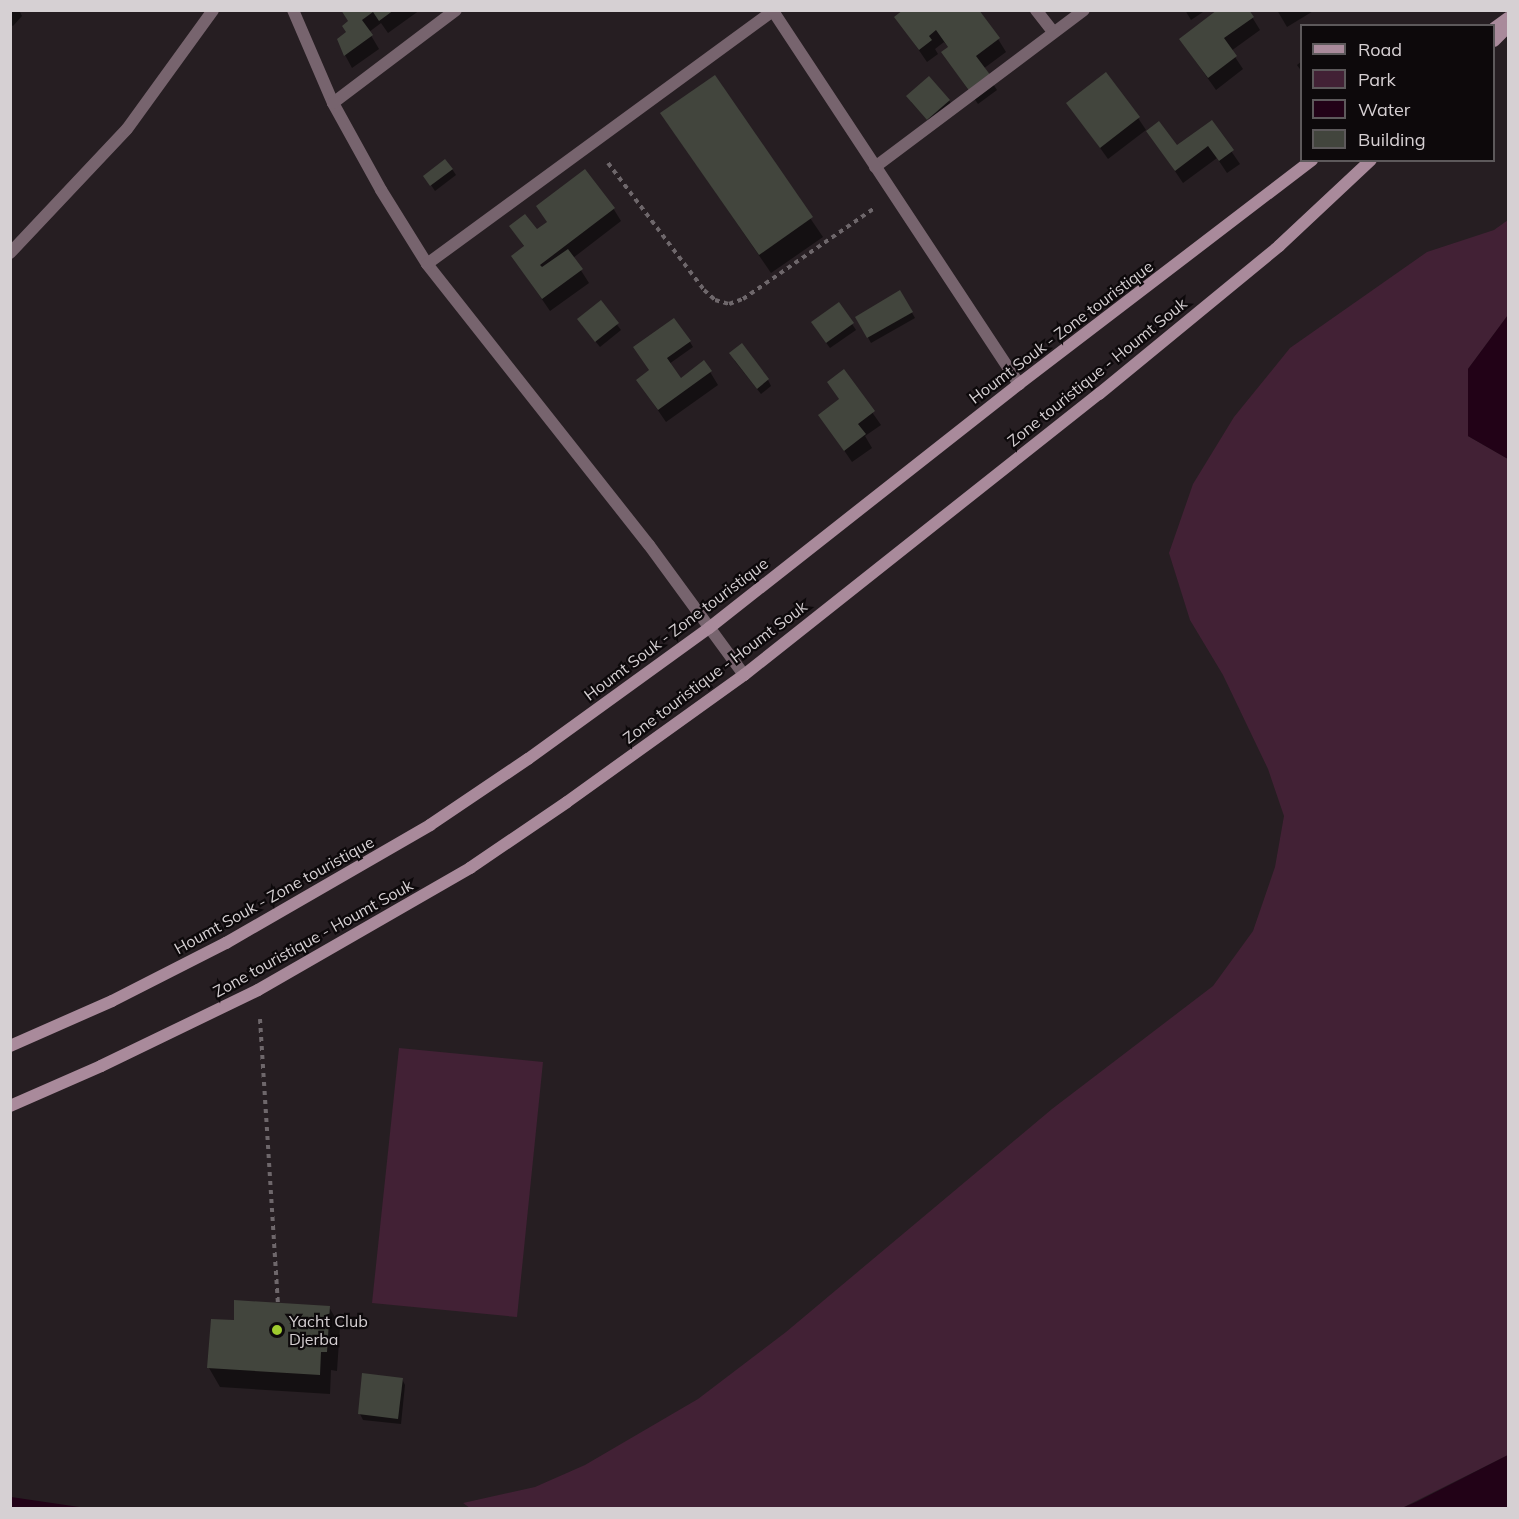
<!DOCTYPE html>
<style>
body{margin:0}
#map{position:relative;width:1519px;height:1519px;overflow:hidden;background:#261e22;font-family:Mulish,sans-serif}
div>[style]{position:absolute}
.green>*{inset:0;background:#422135}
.water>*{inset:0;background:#220217}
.shadow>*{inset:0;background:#0007}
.building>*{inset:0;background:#42453d}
.path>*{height:4px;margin-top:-2px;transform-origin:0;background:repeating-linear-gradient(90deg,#6e676b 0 4.5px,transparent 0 9px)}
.minor>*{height:12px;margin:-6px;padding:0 6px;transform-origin:6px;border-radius:6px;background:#77646e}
.secondary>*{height:12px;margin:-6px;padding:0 6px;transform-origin:6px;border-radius:6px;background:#a98a9b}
.dots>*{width:16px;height:16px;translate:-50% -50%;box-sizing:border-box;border:3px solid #0d090b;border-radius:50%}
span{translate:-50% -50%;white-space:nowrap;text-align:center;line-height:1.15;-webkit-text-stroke:4.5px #0d090b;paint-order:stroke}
.street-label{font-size:16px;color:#d6d0d3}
.poi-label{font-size:16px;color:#d6d0d3}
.left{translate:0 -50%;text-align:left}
.frame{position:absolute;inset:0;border:12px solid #d6d0d3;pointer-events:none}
.legend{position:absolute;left:1300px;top:24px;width:195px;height:138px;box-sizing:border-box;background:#0d090b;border:2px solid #5d595b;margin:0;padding:8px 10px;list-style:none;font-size:18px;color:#d6d0d3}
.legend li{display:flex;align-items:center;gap:12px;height:30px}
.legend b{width:30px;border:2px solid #5d595b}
</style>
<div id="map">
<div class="green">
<i style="clip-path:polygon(1508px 220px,1508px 315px,1468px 369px,1468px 436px,1508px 459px,1508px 1455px,1402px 1508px,470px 1508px,463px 1503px,535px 1487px,585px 1465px,698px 1399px,786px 1332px,1052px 1109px,1213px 986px,1253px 931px,1275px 867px,1284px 816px,1268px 769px,1223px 675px,1190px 620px,1169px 553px,1193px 484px,1234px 417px,1290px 348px,1427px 252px,1494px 230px)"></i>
<i style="clip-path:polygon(399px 1048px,543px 1062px,517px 1317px,372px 1303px)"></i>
</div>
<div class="water">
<i style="clip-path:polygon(1508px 315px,1508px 459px,1468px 436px,1468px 369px)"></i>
<i style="clip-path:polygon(1508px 1455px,1508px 1508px,1402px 1508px,1416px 1502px)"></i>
<i style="clip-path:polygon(11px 1497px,86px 1508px,11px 1508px)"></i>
</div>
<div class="shadow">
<i style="clip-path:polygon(10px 10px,19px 10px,22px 16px,13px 26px,10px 24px)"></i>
<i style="clip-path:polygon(342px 10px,420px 10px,388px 33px,381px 23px,369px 32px,379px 49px,352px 68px,345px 55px,349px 22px)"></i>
<i style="clip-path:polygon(1185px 10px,1206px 10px,1191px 20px)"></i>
<i style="clip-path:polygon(1277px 10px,1315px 10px,1287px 27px)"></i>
<i style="clip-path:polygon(896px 17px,998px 39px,1006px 52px,983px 69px,997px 90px,978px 104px,943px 53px,949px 48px,944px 42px,935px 49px,938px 54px,927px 62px)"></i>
<i style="clip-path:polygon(1252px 17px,1260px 30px,1231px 51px,1243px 69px,1216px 90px,1180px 39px)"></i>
<i style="clip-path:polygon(1302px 61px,1302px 72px,1297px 65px)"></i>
<i style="clip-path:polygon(714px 77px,823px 237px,771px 273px,662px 114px)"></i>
<i style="clip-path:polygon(949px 100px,952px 106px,931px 124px,911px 102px)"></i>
<i style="clip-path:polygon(1068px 103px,1138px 118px,1146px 130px,1108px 159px)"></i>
<i style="clip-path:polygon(1211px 122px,1240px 164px,1227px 173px,1217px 158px,1183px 183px,1148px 131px,1177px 147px)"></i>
<i style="clip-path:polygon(452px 169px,456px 175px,435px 191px,429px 182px)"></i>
<i style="clip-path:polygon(613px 208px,621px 221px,573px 258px,589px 283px,550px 311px,513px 257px,525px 248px,511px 227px,537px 231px)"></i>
<i style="clip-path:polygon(900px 292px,915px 318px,871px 343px,857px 317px)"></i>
<i style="clip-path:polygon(600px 302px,621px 330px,600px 347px,582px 325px)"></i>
<i style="clip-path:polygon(852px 324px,856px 330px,830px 348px,816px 329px)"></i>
<i style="clip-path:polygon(690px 342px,693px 347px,669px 364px,680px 380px,704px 362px,718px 385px,666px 422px,646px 393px,651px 371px,639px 353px)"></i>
<i style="clip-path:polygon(734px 360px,768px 380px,771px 386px,761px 394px)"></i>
<i style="clip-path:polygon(843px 371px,881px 425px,865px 436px,872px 448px,852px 462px,820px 415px,840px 400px,829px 383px)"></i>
<i style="clip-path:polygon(329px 1307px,340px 1326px,337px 1371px,331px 1370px,330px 1394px,220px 1387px,209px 1368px,235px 1322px)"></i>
<i style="clip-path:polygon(402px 1379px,405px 1385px,401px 1424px,363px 1420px,360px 1414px)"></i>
</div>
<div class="building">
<i style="clip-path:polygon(341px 10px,394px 10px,379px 21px,373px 12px,362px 20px,373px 35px,344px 56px,337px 39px,346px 32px,342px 26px,348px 21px)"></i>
<i style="clip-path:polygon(903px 10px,979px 10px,1000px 38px,976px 56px,991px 76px,970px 92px,941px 52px,948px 47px,936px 30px,929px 36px,932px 40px,919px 50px,894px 17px)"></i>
<i style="clip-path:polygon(1217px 10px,1249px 10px,1254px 17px,1224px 38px,1237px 56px,1208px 78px,1179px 39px)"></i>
<i style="clip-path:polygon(1106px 72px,1140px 117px,1100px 148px,1066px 103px)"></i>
<i style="clip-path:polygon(715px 75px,813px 217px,759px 255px,660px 113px)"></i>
<i style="clip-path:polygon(929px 76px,950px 100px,927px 120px,906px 96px)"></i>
<i style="clip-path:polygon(1212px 120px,1234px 150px,1219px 161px,1208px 146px,1175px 171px,1146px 131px,1159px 121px,1177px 145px)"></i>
<i style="clip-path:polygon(445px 159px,453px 169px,430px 186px,423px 176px)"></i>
<i style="clip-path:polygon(585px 169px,615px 208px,540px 265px,542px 267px,568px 249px,583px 269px,542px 299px,511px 256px,524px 246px,509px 226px,525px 214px,537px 229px,547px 222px,536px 206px)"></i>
<i style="clip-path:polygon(900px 290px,913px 312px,867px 338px,855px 317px)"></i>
<i style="clip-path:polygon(601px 300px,619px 323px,595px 342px,577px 319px)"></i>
<i style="clip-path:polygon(839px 302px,854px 323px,826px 343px,811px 322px)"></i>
<i style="clip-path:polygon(674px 318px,691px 341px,667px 358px,681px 378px,704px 360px,712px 371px,658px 410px,636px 380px,649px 370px,633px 347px)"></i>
<i style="clip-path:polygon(742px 343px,769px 379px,757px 389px,729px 353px)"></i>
<i style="clip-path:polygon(844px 369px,875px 411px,858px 424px,866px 434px,844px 451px,818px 415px,839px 399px,827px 382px)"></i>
<i style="clip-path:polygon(234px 1300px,330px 1306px,327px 1352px,321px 1352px,320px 1375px,207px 1368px,211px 1319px,234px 1320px)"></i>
<i style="clip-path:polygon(362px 1373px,403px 1378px,398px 1419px,358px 1414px)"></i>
</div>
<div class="path">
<i style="left:608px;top:163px;width:159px;rotate:52.9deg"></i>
<i style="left:704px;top:290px;width:15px;rotate:42deg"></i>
<i style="left:715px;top:300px;width:15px;rotate:16deg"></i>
<i style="left:729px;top:304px;width:15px;rotate:-20deg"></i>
<i style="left:743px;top:299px;width:158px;rotate:-34.7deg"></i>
<i style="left:260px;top:1019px;width:284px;rotate:86.4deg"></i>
</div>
<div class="minor">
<i style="left:293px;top:10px;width:101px;rotate:66.7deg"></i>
<i style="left:333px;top:103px;width:99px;rotate:61.1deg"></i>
<i style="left:381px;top:190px;width:87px;rotate:58.1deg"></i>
<i style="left:427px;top:264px;width:358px;rotate:51.7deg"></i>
<i style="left:649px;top:545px;width:161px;rotate:53.8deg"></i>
<i style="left:1036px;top:10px;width:28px;rotate:52deg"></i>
<i style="left:333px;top:103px;width:154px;rotate:-37.1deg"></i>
<i style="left:875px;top:167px;width:261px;rotate:-36.9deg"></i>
<i style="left:10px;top:253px;width:170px;rotate:-46.7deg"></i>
<i style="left:127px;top:129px;width:147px;rotate:-54.1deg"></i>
<i style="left:427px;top:264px;width:429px;rotate:-36.2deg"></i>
<i style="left:773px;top:11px;width:447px;rotate:56.6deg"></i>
</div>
<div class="secondary">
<i style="left:1494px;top:28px;width:17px;rotate:-36deg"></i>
<i style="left:1494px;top:41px;width:20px;rotate:-45deg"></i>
<i style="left:10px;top:1046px;width:111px;rotate:-23.8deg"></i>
<i style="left:112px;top:1001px;width:128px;rotate:-27deg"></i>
<i style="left:226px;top:943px;width:236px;rotate:-30deg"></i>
<i style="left:430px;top:825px;width:118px;rotate:-34deg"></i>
<i style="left:528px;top:759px;width:223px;rotate:-35.9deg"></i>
<i style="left:709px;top:628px;width:395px;rotate:-38.2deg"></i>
<i style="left:1019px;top:384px;width:369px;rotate:-37.4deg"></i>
<i style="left:10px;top:1106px;width:99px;rotate:-23.7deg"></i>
<i style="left:101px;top:1066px;width:174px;rotate:-25.8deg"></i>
<i style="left:258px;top:990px;width:245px;rotate:-29.9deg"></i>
<i style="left:470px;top:868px;width:117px;rotate:-34.2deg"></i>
<i style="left:567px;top:802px;width:218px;rotate:-35.7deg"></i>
<i style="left:744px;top:675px;width:453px;rotate:-38.4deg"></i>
<i style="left:1099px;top:394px;width:233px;rotate:-39.4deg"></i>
<i style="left:1279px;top:246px;width:126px;rotate:-43.1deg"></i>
</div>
<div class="dots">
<i style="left:277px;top:1330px;background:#9eca2e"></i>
</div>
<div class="street-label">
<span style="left:1061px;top:332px;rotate:-37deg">Houmt Souk - Zone touristique</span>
<span style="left:1097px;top:372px;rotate:-39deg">Zone touristique - Houmt Souk</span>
<span style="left:676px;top:629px;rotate:-37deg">Houmt Souk - Zone touristique</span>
<span style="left:715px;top:672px;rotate:-37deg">Zone touristique - Houmt Souk</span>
<span style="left:274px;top:895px;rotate:-29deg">Houmt Souk - Zone touristique</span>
<span style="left:313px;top:938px;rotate:-29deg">Zone touristique - Houmt Souk</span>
</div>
<div class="poi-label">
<span class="left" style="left:289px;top:1330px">Yacht Club<br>Djerba</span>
</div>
<div class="frame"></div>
<ul class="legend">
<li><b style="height:8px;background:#a98a9b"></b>Road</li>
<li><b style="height:16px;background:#422135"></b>Park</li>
<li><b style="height:16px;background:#220217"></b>Water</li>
<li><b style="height:16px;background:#42453d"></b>Building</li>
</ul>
</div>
